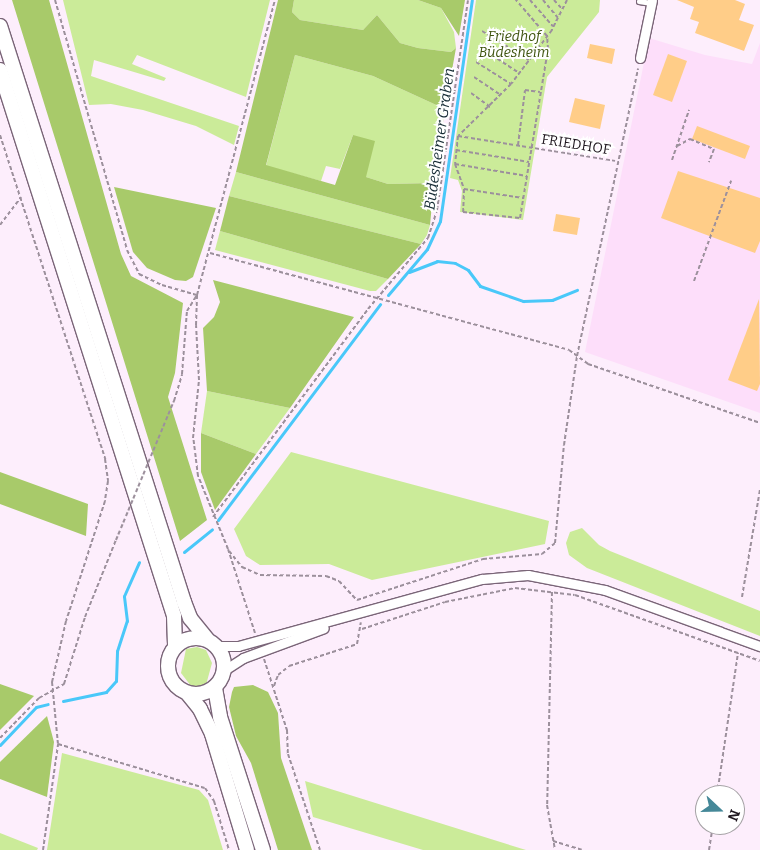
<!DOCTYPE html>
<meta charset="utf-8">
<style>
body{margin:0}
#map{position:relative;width:760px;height:850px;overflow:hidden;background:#fdeefc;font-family:Bitter,serif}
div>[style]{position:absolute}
.built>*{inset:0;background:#fddefa}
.green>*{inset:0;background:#cbeb99}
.forest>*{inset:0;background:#a8ca6a}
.stream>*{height:3px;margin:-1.5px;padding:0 1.5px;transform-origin:1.5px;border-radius:1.5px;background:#49c8f9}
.building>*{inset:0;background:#ffcd88}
.path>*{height:2px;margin-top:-1px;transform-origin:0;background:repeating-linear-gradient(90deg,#9c909c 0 4px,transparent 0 6.5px)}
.roads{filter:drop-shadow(1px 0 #7a6578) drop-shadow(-1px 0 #7a6578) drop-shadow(0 1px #7a6578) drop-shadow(0 -1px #7a6578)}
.lane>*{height:4.5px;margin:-2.25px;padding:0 2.25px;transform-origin:2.25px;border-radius:2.25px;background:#fff}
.street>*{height:9px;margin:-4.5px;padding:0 4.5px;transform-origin:4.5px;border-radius:4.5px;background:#fff}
.primary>*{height:14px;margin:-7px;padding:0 7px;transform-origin:7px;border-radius:7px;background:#fff}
.primary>.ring{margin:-7px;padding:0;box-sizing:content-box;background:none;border:14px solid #fff;border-radius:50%}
.path-bridge>*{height:2px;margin-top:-1px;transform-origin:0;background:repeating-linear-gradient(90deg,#9c909c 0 4px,transparent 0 6.5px)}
span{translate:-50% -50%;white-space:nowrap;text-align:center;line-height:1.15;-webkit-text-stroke:4px #fff;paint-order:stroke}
.park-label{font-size:14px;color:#405510;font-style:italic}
.street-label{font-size:14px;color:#1f171f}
.water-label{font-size:15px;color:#172c35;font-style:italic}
.north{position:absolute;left:695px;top:785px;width:50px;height:50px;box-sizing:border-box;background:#fff;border:1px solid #a5a2a5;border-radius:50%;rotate:111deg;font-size:14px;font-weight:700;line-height:20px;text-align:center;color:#1f171f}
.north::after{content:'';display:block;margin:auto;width:18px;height:22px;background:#458898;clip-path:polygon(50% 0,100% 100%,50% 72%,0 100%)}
</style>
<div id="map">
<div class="built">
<i style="clip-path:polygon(649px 38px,705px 55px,752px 64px,760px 43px,760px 413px,585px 352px)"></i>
</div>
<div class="green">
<i style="clip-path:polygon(63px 0,270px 0,246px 97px,137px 55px,132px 64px,166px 78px,164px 81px,94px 60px,91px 76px,239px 126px,234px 145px,196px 126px,143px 110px,111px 104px,89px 105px)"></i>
<i style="clip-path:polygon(294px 0,418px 0,441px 8px,454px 32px,456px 48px,451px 52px,418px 48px,400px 43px,377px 15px,363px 30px,300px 20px,292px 12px)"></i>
<i style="clip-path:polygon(476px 0,600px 0,599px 12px,547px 77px,523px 220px,460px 212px,462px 191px,458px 180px,450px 178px)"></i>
<i style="clip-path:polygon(295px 55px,373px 76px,445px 109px,434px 183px,388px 184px,366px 177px,353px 135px,340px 169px,326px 166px,321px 181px,266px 166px)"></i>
<i style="clip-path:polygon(236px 172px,430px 225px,427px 235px,421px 244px,229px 196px)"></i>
<i style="clip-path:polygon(220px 231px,388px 279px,376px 291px,370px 291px,215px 250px)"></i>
<i style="clip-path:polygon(207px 391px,290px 408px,256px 454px,201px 433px)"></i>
<i style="clip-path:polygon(291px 452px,549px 521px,545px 544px,372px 580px,329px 564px,260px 565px,246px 556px,234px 529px)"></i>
<i style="clip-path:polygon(582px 528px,599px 545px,610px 551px,760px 611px,760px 636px,587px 568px,569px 555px,566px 543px,570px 532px)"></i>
<i style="clip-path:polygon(197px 647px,206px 650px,212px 663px,206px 685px,202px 687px,191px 686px,181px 673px,186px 649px)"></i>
<i style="clip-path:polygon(62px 753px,199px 790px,208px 800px,223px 850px,47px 850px)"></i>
<i style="clip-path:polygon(305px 781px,526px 850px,423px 850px,313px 817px)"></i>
<i style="clip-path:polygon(0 833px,38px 848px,37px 850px,0 850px)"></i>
</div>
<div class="forest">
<i style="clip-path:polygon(12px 0,49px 0,121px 254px,131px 276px,183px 303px,175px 373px,168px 397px,207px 520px,180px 541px)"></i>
<i style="clip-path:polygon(278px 0,294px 0,292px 12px,300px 20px,363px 30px,377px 15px,400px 43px,418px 48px,451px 52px,456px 48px,445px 109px,373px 76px,295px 55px,266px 165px,335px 185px,353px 135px,375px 141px,366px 177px,388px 184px,434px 183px,430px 225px,236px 172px)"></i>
<i style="clip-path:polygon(418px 0,465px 0,459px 36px,441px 8px)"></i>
<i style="clip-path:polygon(114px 187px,216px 208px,193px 277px,186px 281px,175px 280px,147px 268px,133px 252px)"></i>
<i style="clip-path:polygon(229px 196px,421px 244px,388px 279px,220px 231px)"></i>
<i style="clip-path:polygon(213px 280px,354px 317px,290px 408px,207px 391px,203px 328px,214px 317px,220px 302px)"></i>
<i style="clip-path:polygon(201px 433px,256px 454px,215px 510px,201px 472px)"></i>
<i style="clip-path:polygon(0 472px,88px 504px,86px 536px,0 504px)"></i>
<i style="clip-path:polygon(0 684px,34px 696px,0 730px)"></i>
<i style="clip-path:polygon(253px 685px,268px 692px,278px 713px,281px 758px,312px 850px,278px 850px,251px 763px,236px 736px,229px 707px,232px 692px,234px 687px)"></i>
<i style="clip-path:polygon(47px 716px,54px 742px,47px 797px,0 779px,0 762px)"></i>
</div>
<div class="stream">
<i style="left:409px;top:272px;width:30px;rotate:-21deg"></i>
<i style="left:437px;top:261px;width:18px;rotate:6deg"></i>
<i style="left:455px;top:263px;width:15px;rotate:28deg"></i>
<i style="left:468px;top:270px;width:20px;rotate:53deg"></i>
<i style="left:480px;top:286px;width:46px;rotate:19.2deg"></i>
<i style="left:523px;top:301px;width:29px;rotate:-2deg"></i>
<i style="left:552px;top:300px;width:27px;rotate:-22deg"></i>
<i style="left:388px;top:295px;width:60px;rotate:-49.7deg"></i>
<i style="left:427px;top:249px;width:31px;rotate:-65deg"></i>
<i style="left:440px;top:221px;width:223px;rotate:-81.8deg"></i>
<i style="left:218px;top:520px;width:270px;rotate:-53.1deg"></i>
<i style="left:184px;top:552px;width:36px;rotate:-39deg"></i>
<i style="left:63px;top:701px;width:44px;rotate:-11.8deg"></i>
<i style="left:106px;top:692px;width:15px;rotate:-48deg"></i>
<i style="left:116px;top:681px;width:30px;rotate:-88deg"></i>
<i style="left:117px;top:651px;width:32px;rotate:-72deg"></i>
<i style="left:127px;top:621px;width:25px;rotate:-97deg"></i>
<i style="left:124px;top:596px;width:37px;rotate:-66deg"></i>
<i style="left:0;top:745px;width:52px;rotate:-46.5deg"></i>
<i style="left:36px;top:707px;width:12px;rotate:-14deg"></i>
</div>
<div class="building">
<i style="clip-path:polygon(677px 0,735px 0,745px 4px,739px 20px,754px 25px,744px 51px,695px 33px,699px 22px,690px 19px,694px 7px)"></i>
<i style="clip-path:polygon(590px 44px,615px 49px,612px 64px,587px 58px)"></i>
<i style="clip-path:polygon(668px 54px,687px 61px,672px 102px,653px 95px)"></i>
<i style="clip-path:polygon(575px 98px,605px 105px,600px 129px,569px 122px)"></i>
<i style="clip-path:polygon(697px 126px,750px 146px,745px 159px,692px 139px)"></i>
<i style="clip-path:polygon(678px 171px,760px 198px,760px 241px,755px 253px,661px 218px)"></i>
<i style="clip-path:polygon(556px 214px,580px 218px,577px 235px,553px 231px)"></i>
<i style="clip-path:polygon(759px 299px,760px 384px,757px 391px,728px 380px)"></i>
</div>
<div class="path">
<i style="left:55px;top:0;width:260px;rotate:73.9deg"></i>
<i style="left:127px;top:250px;width:27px;rotate:63deg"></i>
<i style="left:139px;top:274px;width:25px;rotate:26deg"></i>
<i style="left:162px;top:285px;width:36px;rotate:16deg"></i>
<i style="left:530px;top:0;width:35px;rotate:49deg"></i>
<i style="left:543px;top:0;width:23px;rotate:50deg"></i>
<i style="left:554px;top:0;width:12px;rotate:48deg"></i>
<i style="left:567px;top:0;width:34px;rotate:117deg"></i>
<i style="left:552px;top:30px;width:68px;rotate:127.2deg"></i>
<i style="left:511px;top:84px;width:74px;rotate:135.5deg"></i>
<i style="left:458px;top:136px;width:159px;rotate:9deg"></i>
<i style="left:482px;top:31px;width:55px;rotate:31.7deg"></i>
<i style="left:481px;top:48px;width:45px;rotate:33.3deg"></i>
<i style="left:476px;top:62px;width:41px;rotate:32.2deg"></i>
<i style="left:474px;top:77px;width:32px;rotate:34deg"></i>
<i style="left:471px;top:93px;width:24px;rotate:36deg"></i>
<i style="left:0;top:135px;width:341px;rotate:72deg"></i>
<i style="left:105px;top:459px;width:22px;rotate:82deg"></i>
<i style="left:108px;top:481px;width:20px;rotate:99deg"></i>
<i style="left:105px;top:501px;width:126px;rotate:108deg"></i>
<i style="left:66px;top:621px;width:63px;rotate:102.9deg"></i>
<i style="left:52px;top:682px;width:62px;rotate:84.5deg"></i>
<i style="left:58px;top:744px;width:153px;rotate:16.7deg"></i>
<i style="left:205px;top:788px;width:16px;rotate:55deg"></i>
<i style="left:214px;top:801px;width:51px;rotate:73deg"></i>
<i style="left:458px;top:136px;width:28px;rotate:96deg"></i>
<i style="left:455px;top:164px;width:27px;rotate:70deg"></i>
<i style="left:464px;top:189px;width:23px;rotate:92deg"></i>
<i style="left:463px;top:212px;width:57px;rotate:6deg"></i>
<i style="left:520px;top:218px;width:171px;rotate:-80.6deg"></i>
<i style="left:548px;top:49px;width:13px;rotate:-94deg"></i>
<i style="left:547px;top:36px;width:48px;rotate:-130.7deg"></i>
<i style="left:518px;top:145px;width:55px;rotate:-82.7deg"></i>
<i style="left:525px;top:90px;width:15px;rotate:8deg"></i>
<i style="left:677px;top:146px;width:15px;rotate:-28deg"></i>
<i style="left:690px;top:139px;width:26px;rotate:23deg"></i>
<i style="left:714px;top:149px;width:14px;rotate:111deg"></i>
<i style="left:456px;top:150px;width:74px;rotate:9.3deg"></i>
<i style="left:672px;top:160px;width:53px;rotate:-71.2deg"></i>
<i style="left:455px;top:164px;width:73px;rotate:9.5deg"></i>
<i style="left:464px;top:189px;width:60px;rotate:8.7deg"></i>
<i style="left:0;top:225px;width:35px;rotate:-53deg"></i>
<i style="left:210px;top:253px;width:372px;rotate:15.1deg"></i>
<i style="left:569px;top:350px;width:24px;rotate:36deg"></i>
<i style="left:588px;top:364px;width:182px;rotate:18.9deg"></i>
<i style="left:694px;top:281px;width:107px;rotate:-69.7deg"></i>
<i style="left:174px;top:401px;width:28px;rotate:-73deg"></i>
<i style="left:182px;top:374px;width:63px;rotate:-85.5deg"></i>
<i style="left:187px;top:311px;width:19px;rotate:-58deg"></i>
<i style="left:213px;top:517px;width:259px;rotate:-53.3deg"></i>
<i style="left:368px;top:309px;width:93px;rotate:-49.8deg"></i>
<i style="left:428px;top:238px;width:29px;rotate:-72deg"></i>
<i style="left:437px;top:210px;width:212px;rotate:-81.6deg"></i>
<i style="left:229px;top:551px;width:21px;rotate:51deg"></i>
<i style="left:242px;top:567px;width:20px;rotate:24deg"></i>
<i style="left:260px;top:575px;width:66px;rotate:0.9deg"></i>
<i style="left:326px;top:576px;width:14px;rotate:21deg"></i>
<i style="left:339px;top:581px;width:26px;rotate:47deg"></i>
<i style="left:552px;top:592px;width:213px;rotate:91.3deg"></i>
<i style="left:547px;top:805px;width:46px;rotate:79.9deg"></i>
<i style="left:742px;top:597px;width:109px;rotate:-80.5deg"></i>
<i style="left:357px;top:600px;width:133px;rotate:-18deg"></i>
<i style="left:483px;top:559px;width:59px;rotate:-4.8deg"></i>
<i style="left:542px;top:554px;width:17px;rotate:-40deg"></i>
<i style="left:555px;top:543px;width:98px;rotate:-84.8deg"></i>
<i style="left:564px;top:445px;width:90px;rotate:-81.7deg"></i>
<i style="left:577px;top:356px;width:294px;rotate:-78deg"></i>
<i style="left:362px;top:629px;width:87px;rotate:-18deg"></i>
<i style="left:445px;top:602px;width:71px;rotate:-11.3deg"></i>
<i style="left:515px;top:588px;width:60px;rotate:6.7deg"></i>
<i style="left:575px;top:595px;width:196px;rotate:19.6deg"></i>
<i style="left:255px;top:633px;width:88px;rotate:-107.8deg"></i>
<i style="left:228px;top:549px;width:79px;rotate:-112.3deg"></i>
<i style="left:198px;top:476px;width:38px;rotate:-97deg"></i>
<i style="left:193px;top:438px;width:58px;rotate:-84.1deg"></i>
<i style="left:199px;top:380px;width:55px;rotate:-93.1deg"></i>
<i style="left:196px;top:325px;width:30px;rotate:-88deg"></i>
<i style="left:197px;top:295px;width:305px;rotate:-75.2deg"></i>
<i style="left:264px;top:659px;width:75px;rotate:72.1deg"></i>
<i style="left:287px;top:730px;width:24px;rotate:88deg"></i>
<i style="left:288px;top:754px;width:101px;rotate:71.6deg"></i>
<i style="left:274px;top:686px;width:12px;rotate:-70deg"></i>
<i style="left:278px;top:675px;width:14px;rotate:-39deg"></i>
<i style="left:289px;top:666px;width:71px;rotate:-17.9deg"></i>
<i style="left:357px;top:644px;width:22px;rotate:-80deg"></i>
<i style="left:0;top:738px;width:56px;rotate:-45.7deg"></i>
<i style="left:39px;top:698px;width:29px;rotate:-29deg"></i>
<i style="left:64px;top:684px;width:70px;rotate:-72.6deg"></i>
<i style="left:85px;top:617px;width:83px;rotate:-68.1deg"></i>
<i style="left:717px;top:795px;width:144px;rotate:-81.6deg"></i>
<i style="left:553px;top:841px;width:30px;rotate:17deg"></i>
<i style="left:43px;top:850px;width:107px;rotate:-81.9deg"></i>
<i style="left:709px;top:850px;width:25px;rotate:-81deg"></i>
</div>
<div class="roads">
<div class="lane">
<i style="left:639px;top:1px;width:12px;rotate:9deg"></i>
</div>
<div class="street">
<i style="left:640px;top:58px;width:59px;rotate:-78.3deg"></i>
<i style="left:216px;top:646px;width:22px"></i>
<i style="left:238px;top:646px;width:253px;rotate:-15.4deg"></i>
<i style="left:482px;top:579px;width:46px;rotate:-5deg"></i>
<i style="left:528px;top:575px;width:78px;rotate:11deg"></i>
<i style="left:605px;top:590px;width:165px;rotate:19.9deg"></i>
<i style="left:223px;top:671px;width:24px;rotate:-33deg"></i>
<i style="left:243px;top:658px;width:86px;rotate:-20.3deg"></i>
</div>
<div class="primary">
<i style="left:0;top:26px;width:605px;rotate:72.28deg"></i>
<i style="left:184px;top:602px;width:17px;rotate:69deg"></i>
<i style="left:190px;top:618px;width:28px;rotate:51deg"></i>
<i style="left:0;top:70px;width:573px;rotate:72.32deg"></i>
<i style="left:174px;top:616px;width:31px;rotate:88deg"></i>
<i class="ring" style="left:168px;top:638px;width:42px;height:42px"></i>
<i style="left:215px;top:688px;width:29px;rotate:80deg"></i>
<i style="left:220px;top:717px;width:140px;rotate:72.1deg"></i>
<i style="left:188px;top:694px;width:19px;rotate:51deg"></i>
<i style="left:200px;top:709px;width:28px;rotate:64deg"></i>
<i style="left:212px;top:734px;width:121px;rotate:73.2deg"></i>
</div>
</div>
<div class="path-bridge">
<i style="left:116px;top:540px;width:151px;rotate:-67.4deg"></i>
</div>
<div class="park-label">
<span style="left:514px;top:45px">Friedhof<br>Büdesheim</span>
</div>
<div class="street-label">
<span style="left:576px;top:145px;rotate:9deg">FRIEDHOF</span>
</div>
<div class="water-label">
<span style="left:440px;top:139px;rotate:-82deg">Büdesheimer Graben</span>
</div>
<div class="north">N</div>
</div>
